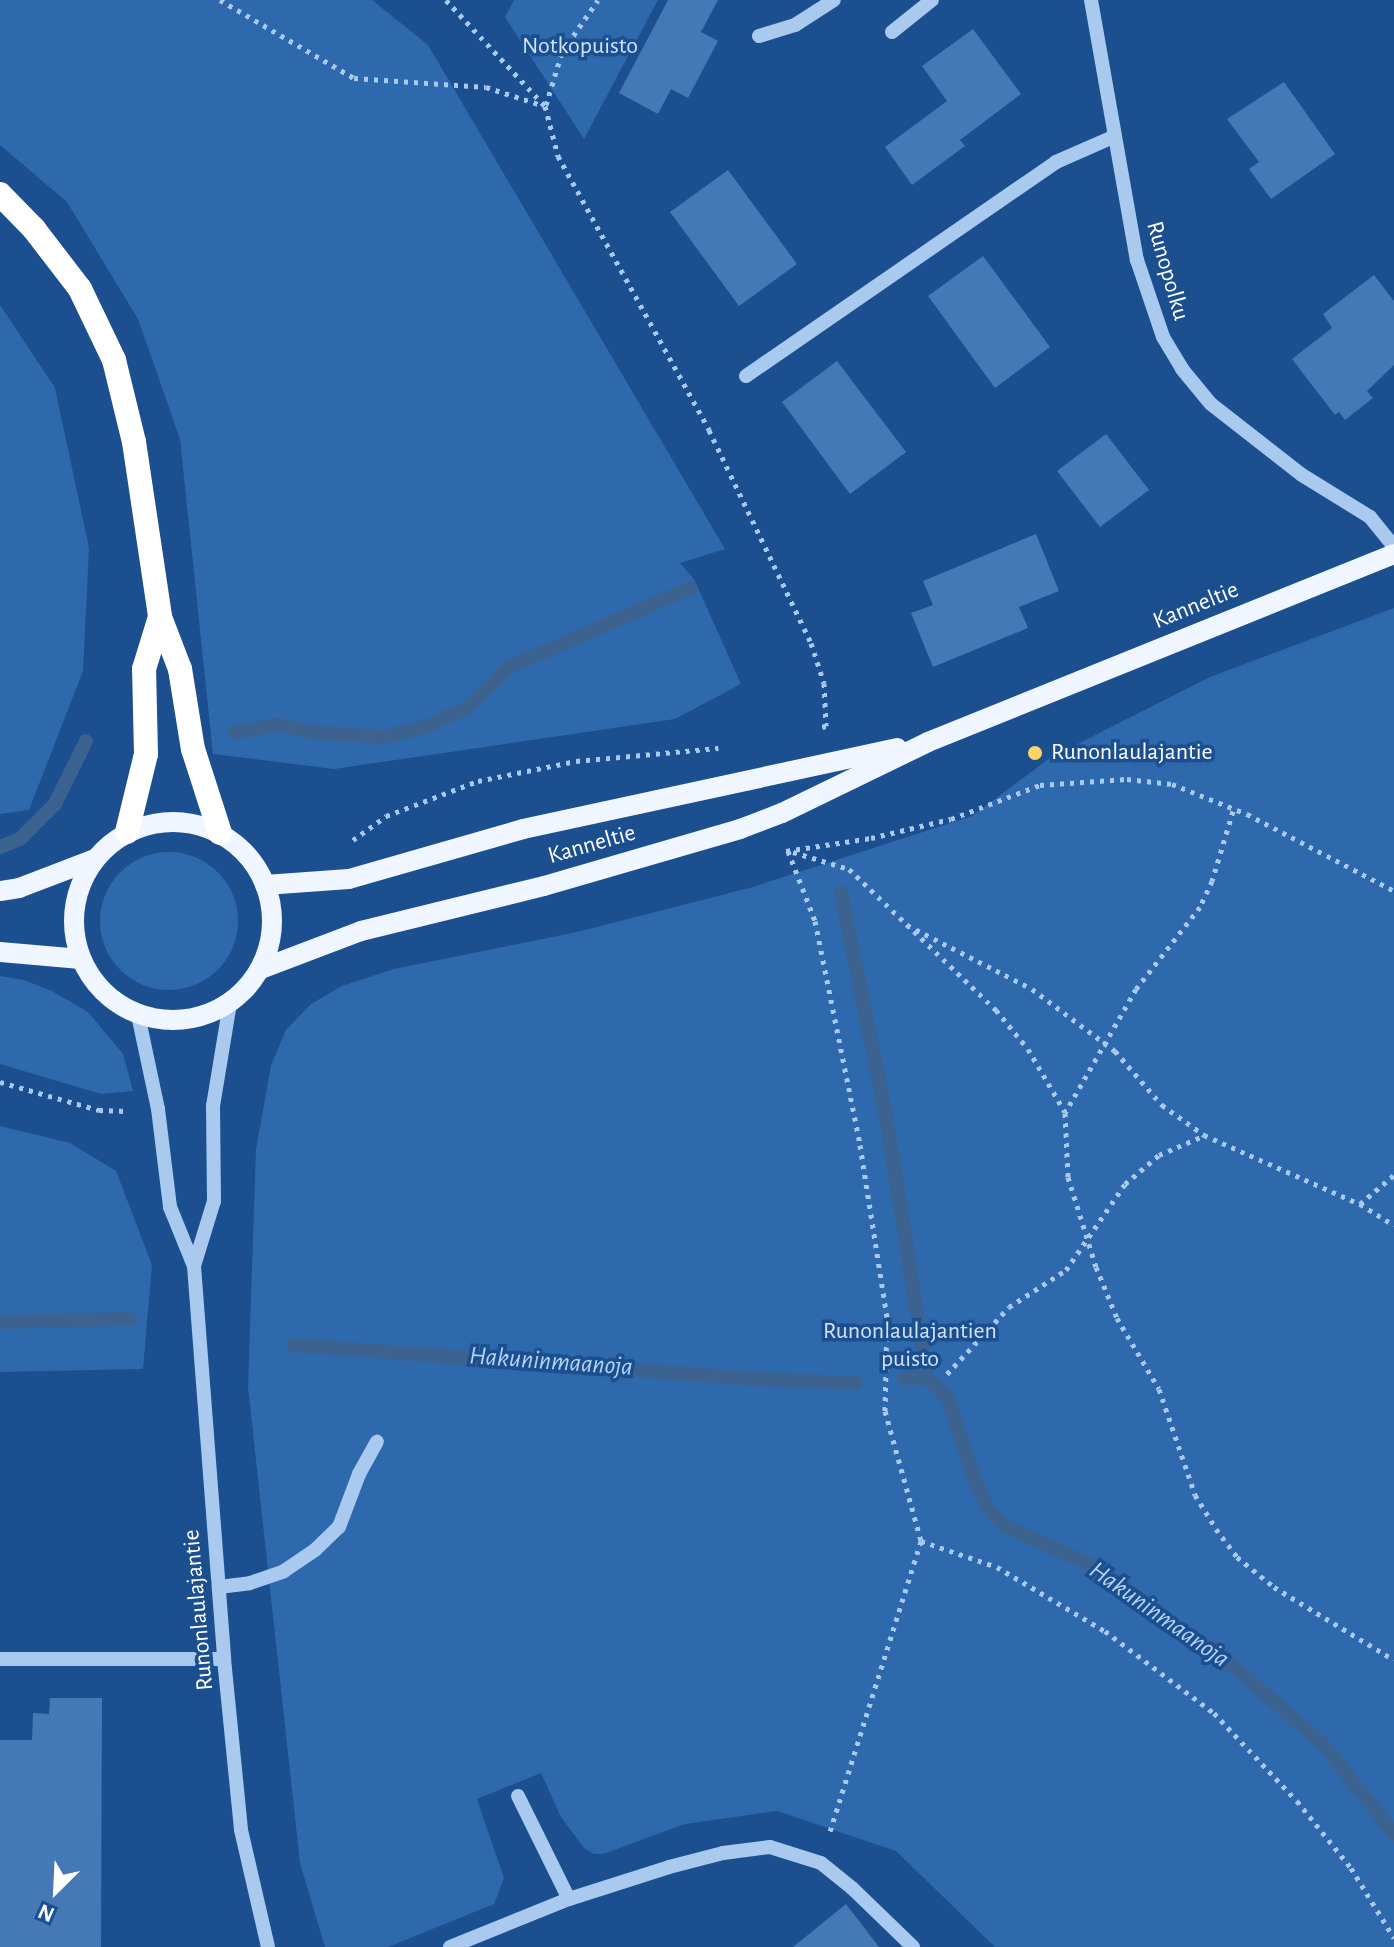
<!DOCTYPE html>
<style>
body{margin:0}
#map{position:relative;width:1394px;height:1947px;overflow:hidden;background:#1b4f8f;font-family:"Alegreya Sans",sans-serif}
div>[style]{position:absolute}
.green>*{inset:0;background:#2e69ad}
.round{border-radius:50%}
.stream>*{height:14px;margin:-7px;padding:0 7px;transform-origin:7px;border-radius:7px;background:#3c6290}
.building>*{inset:0;background:#4478b7}
.path>*{height:5px;margin-top:-2.5px;transform-origin:0;background:repeating-linear-gradient(90deg,#a9c9ee 0 4px,transparent 0 10px)}
.minor>*{height:14px;margin:-7px;padding:0 7px;transform-origin:7px;border-radius:7px;background:#a9c9ee}
.major>*{height:20px;margin:-10px;padding:0 10px;transform-origin:10px;border-radius:10px;background:#f0f6ff}
.major>.ring{margin:-10px;padding:0;box-sizing:content-box;background:none;border:20px solid #f0f6ff;border-radius:50%}
.highway>*{height:24px;margin:-12px;padding:0 12px;transform-origin:12px;border-radius:12px;background:#fff}
.dots>*{width:22px;height:22px;translate:-50% -50%;box-sizing:border-box;border:4px solid #1b4f8f;border-radius:50%}
span{translate:-50% -50%;white-space:nowrap;text-align:center;line-height:1.15;-webkit-text-stroke:7px #1b4f8f;paint-order:stroke}
.park-label{font-size:24px;color:#cfe3fa}
.street-label{font-size:24px;color:#fff}
.poi-label{font-size:24px;color:#fff}
.left{translate:0 -50%;text-align:left}
.water-label{font-size:26px;color:#b5d3f5;font-style:italic}
.north{position:absolute;left:16px;top:1851px;width:80px;height:80px;-webkit-text-stroke:6px #1b4f8f;paint-order:stroke;rotate:204deg;font-size:22px;font-weight:700;line-height:32px;text-align:center;color:#fff}
.north::after{content:'';display:block;margin:auto;width:28px;height:36px;background:#fff;clip-path:polygon(50% 0,100% 100%,50% 72%,0 100%)}
</style>
<div id="map">
<div class="green">
<i style="clip-path:polygon(0 0,372px 0,428px 45px,725px 549px,680px 563px,694px 579px,741px 684px,675px 719px,334px 769px,213px 754px,180px 439px,138px 319px,67px 202px,0 145px)"></i>
<i style="clip-path:polygon(514px 0,658px 0,584px 139px,505px 17px)"></i>
<i style="clip-path:polygon(0 305px,55px 388px,89px 548px,83px 671px,29px 810px,0 814px)"></i>
<i style="clip-path:polygon(1394px 608px,1394px 1947px,995px 1947px,896px 1851px,777px 1811px,685px 1824px,603px 1854px,594px 1854px,584px 1848px,561px 1817px,541px 1773px,477px 1799px,504px 1878px,494px 1904px,388px 1947px,325px 1947px,300px 1863px,248px 1387px,256px 1149px,271px 1065px,286px 1030px,311px 1004px,342px 986px,394px 969px,577px 932px,753px 887px,972px 816px,1050px 758px,1210px 677px)"></i>
<i class="round" style="left:100px;top:852px;width:138px;height:138px"></i>
<i style="clip-path:polygon(0 976px,24px 980px,52px 991px,88px 1012px,123px 1054px,133px 1091px,101px 1094px,0 1064px)"></i>
<i style="clip-path:polygon(0 1126px,70px 1143px,116px 1171px,152px 1265px,143px 1369px,0 1372px)"></i>
</div>
<div class="stream">
<i style="left:235px;top:732px;width:42px;rotate:-9.7deg"></i>
<i style="left:276px;top:725px;width:46px;rotate:10.1deg"></i>
<i style="left:321px;top:733px;width:63px;rotate:3.6deg"></i>
<i style="left:384px;top:737px;width:45px;rotate:-14deg"></i>
<i style="left:428px;top:726px;width:44px;rotate:-25.4deg"></i>
<i style="left:468px;top:707px;width:57px;rotate:-44.3deg"></i>
<i style="left:509px;top:667px;width:198px;rotate:-23.5deg"></i>
<i style="left:0;top:847px;width:22px;rotate:-22deg"></i>
<i style="left:20px;top:839px;width:49px;rotate:-45deg"></i>
<i style="left:55px;top:804px;width:70px;rotate:-63.8deg"></i>
<i style="left:841px;top:892px;width:227px;rotate:78.6deg"></i>
<i style="left:886px;top:1115px;width:266px;rotate:81.1deg"></i>
<i style="left:0;top:1322px;width:130px;rotate:-1.3deg"></i>
<i style="left:293px;top:1345px;width:461px;rotate:4.2deg"></i>
<i style="left:753px;top:1379px;width:103px;rotate:2.2deg"></i>
<i style="left:904px;top:1378px;width:23px"></i>
<i style="left:927px;top:1378px;width:29px;rotate:44deg"></i>
<i style="left:948px;top:1398px;width:87px;rotate:72deg"></i>
<i style="left:975px;top:1481px;width:30px;rotate:64deg"></i>
<i style="left:988px;top:1508px;width:25px;rotate:47deg"></i>
<i style="left:1005px;top:1526px;width:109px;rotate:24.4deg"></i>
<i style="left:1104px;top:1571px;width:100px;rotate:38.5deg"></i>
<i style="left:1182px;top:1633px;width:31px;rotate:25deg"></i>
<i style="left:1210px;top:1646px;width:148px;rotate:40.9deg"></i>
<i style="left:1322px;top:1743px;width:116px;rotate:51.6deg"></i>
</div>
<div class="building">
<i style="clip-path:polygon(668px 0,718px 0,701px 32px,718px 41px,688px 98px,671px 89px,658px 114px,619px 93px)"></i>
<i style="clip-path:polygon(973px 29px,1021px 94px,960px 140px,965px 146px,912px 185px,885px 147px,947px 101px,922px 66px)"></i>
<i style="clip-path:polygon(1284px 82px,1335px 154px,1271px 199px,1249px 169px,1259px 162px,1227px 119px)"></i>
<i style="clip-path:polygon(728px 170px,797px 264px,739px 306px,670px 212px)"></i>
<i style="clip-path:polygon(983px 256px,1050px 347px,995px 388px,928px 296px)"></i>
<i style="clip-path:polygon(1374px 275px,1394px 301px,1394px 365px,1367px 391px,1373px 398px,1345px 420px,1339px 412px,1335px 415px,1292px 359px,1332px 328px,1323px 314px)"></i>
<i style="clip-path:polygon(837px 361px,906px 452px,850px 494px,782px 402px)"></i>
<i style="clip-path:polygon(1106px 434px,1149px 490px,1100px 527px,1057px 471px)"></i>
<i style="clip-path:polygon(1036px 534px,1059px 591px,1019px 607px,1028px 628px,933px 667px,911px 613px,933px 605px,923px 581px)"></i>
<i style="clip-path:polygon(50px 1698px,102px 1698px,101px 1947px,0 1947px,0 1740px,32px 1740px,33px 1713px,49px 1714px)"></i>
<i style="clip-path:polygon(846px 1904px,879px 1947px,793px 1947px)"></i>
</div>
<div class="path">
<i style="left:220px;top:0;width:155px;rotate:30.2deg"></i>
<i style="left:354px;top:78px;width:132px;rotate:3.9deg"></i>
<i style="left:486px;top:87px;width:61px;rotate:18.1deg"></i>
<i style="left:446px;top:0;width:145px;rotate:47deg"></i>
<i style="left:545px;top:106px;width:52px;rotate:75.4deg"></i>
<i style="left:558px;top:156px;width:313px;rotate:61.1deg"></i>
<i style="left:709px;top:430px;width:236px;rotate:64.4deg"></i>
<i style="left:811px;top:643px;width:42px;rotate:72deg"></i>
<i style="left:824px;top:683px;width:43px;rotate:87.3deg"></i>
<i style="left:826px;top:726px;width:4px;rotate:166deg"></i>
<i style="left:546px;top:105px;width:55px;rotate:-73.2deg"></i>
<i style="left:562px;top:52px;width:63px;rotate:-55.3deg"></i>
<i style="left:1233px;top:811px;width:73px;rotate:106.7deg"></i>
<i style="left:1212px;top:881px;width:29px;rotate:115deg"></i>
<i style="left:1200px;top:907px;width:104px;rotate:128deg"></i>
<i style="left:1136px;top:989px;width:143px;rotate:119.8deg"></i>
<i style="left:1065px;top:1113px;width:64px;rotate:87.3deg"></i>
<i style="left:1068px;top:1177px;width:94px;rotate:72.7deg"></i>
<i style="left:1096px;top:1267px;width:55px;rotate:67.6deg"></i>
<i style="left:1117px;top:1318px;width:82px;rotate:59.4deg"></i>
<i style="left:1159px;top:1389px;width:112px;rotate:71.2deg"></i>
<i style="left:1195px;top:1495px;width:40px;rotate:58deg"></i>
<i style="left:1216px;top:1529px;width:35px;rotate:53deg"></i>
<i style="left:1237px;top:1557px;width:48px;rotate:39deg"></i>
<i style="left:1274px;top:1587px;width:140px;rotate:31.3deg"></i>
<i style="left:353px;top:840px;width:41px;rotate:-36deg"></i>
<i style="left:386px;top:816px;width:98px;rotate:-20.8deg"></i>
<i style="left:478px;top:781px;width:100px;rotate:-11.5deg"></i>
<i style="left:576px;top:761px;width:143px;rotate:-5.2deg"></i>
<i style="left:786px;top:851px;width:86px;rotate:-8.7deg"></i>
<i style="left:871px;top:838px;width:82px;rotate:-13.4deg"></i>
<i style="left:951px;top:819px;width:95px;rotate:-20.9deg"></i>
<i style="left:1040px;top:785px;width:87px;rotate:-3.9deg"></i>
<i style="left:1127px;top:779px;width:45px;rotate:6.3deg"></i>
<i style="left:1172px;top:784px;width:81px;rotate:21.8deg"></i>
<i style="left:1247px;top:814px;width:166px;rotate:27.6deg"></i>
<i style="left:788px;top:851px;width:75px;rotate:68.9deg"></i>
<i style="left:815px;top:921px;width:228px;rotate:78.6deg"></i>
<i style="left:860px;top:1145px;width:174px;rotate:81.1deg"></i>
<i style="left:887px;top:1317px;width:94px;rotate:91.2deg"></i>
<i style="left:885px;top:1411px;width:135px;rotate:74.5deg"></i>
<i style="left:921px;top:1541px;width:308px;rotate:107.4deg"></i>
<i style="left:793px;top:852px;width:59px;rotate:16.9deg"></i>
<i style="left:849px;top:869px;width:204px;rotate:43.8deg"></i>
<i style="left:996px;top:1010px;width:50px;rotate:50.6deg"></i>
<i style="left:1028px;top:1049px;width:73px;rotate:59.6deg"></i>
<i style="left:907px;top:925px;width:140px;rotate:27.1deg"></i>
<i style="left:1032px;top:989px;width:104px;rotate:36.8deg"></i>
<i style="left:1115px;top:1051px;width:72px;rotate:49deg"></i>
<i style="left:1162px;top:1105px;width:52px;rotate:35.5deg"></i>
<i style="left:1204px;top:1135px;width:171px;rotate:23.9deg"></i>
<i style="left:1360px;top:1204px;width:40px;rotate:32deg"></i>
<i style="left:0;top:1082px;width:103px;rotate:15.8deg"></i>
<i style="left:99px;top:1110px;width:27px;rotate:2deg"></i>
<i style="left:1360px;top:1204px;width:45px;rotate:-40.5deg"></i>
<i style="left:947px;top:1374px;width:91px;rotate:-47.2deg"></i>
<i style="left:1009px;top:1307px;width:68px;rotate:-33deg"></i>
<i style="left:1066px;top:1270px;width:104px;rotate:-55.5deg"></i>
<i style="left:1125px;top:1184px;width:45px;rotate:-40.5deg"></i>
<i style="left:1159px;top:1155px;width:48px;rotate:-23.4deg"></i>
<i style="left:921px;top:1541px;width:80px;rotate:18.9deg"></i>
<i style="left:997px;top:1567px;width:126px;rotate:30.7deg"></i>
<i style="left:1105px;top:1631px;width:136px;rotate:37deg"></i>
<i style="left:1214px;top:1713px;width:121px;rotate:46.7deg"></i>
<i style="left:1297px;top:1801px;width:86px;rotate:51.1deg"></i>
<i style="left:1351px;top:1868px;width:82px;rotate:58.4deg"></i>
</div>
<div class="minor">
<i style="left:1091px;top:0;width:264px;rotate:80deg"></i>
<i style="left:1137px;top:260px;width:81px;rotate:71.3deg"></i>
<i style="left:1163px;top:337px;width:37px;rotate:59deg"></i>
<i style="left:1182px;top:369px;width:45px;rotate:50.4deg"></i>
<i style="left:1211px;top:404px;width:115px;rotate:38deg"></i>
<i style="left:1302px;top:475px;width:80px;rotate:31.7deg"></i>
<i style="left:1370px;top:517px;width:38px;rotate:51deg"></i>
<i style="left:892px;top:32px;width:51px;rotate:-38.7deg"></i>
<i style="left:759px;top:36px;width:38px;rotate:-17deg"></i>
<i style="left:795px;top:25px;width:46px;rotate:-32.7deg"></i>
<i style="left:746px;top:376px;width:377px;rotate:-34.6deg"></i>
<i style="left:1056px;top:162px;width:62px;rotate:-23.7deg"></i>
<i style="left:138px;top:1015px;width:96px;rotate:78deg"></i>
<i style="left:158px;top:1109px;width:99px;rotate:83deg"></i>
<i style="left:170px;top:1207px;width:64px;rotate:67.9deg"></i>
<i style="left:194px;top:1266px;width:394px;rotate:85.6deg"></i>
<i style="left:224px;top:1659px;width:172px;rotate:84.3deg"></i>
<i style="left:241px;top:1830px;width:120px;rotate:77deg"></i>
<i style="left:194px;top:1266px;width:68px;rotate:-72.9deg"></i>
<i style="left:214px;top:1201px;width:95px;rotate:-90.6deg"></i>
<i style="left:213px;top:1106px;width:104px;rotate:-80.6deg"></i>
<i style="left:219px;top:1587px;width:31px;rotate:-7deg"></i>
<i style="left:250px;top:1583px;width:36px;rotate:-19deg"></i>
<i style="left:284px;top:1571px;width:37px;rotate:-34deg"></i>
<i style="left:315px;top:1550px;width:33px;rotate:-44deg"></i>
<i style="left:339px;top:1527px;width:57px;rotate:-69.3deg"></i>
<i style="left:359px;top:1474px;width:37px;rotate:-61deg"></i>
<i style="left:0;top:1659px;width:224px"></i>
<i style="left:518px;top:1796px;width:115px;rotate:63.7deg"></i>
<i style="left:450px;top:1947px;width:128px;rotate:-22deg"></i>
<i style="left:569px;top:1899px;width:105px;rotate:-17.7deg"></i>
<i style="left:669px;top:1867px;width:56px;rotate:-14.5deg"></i>
<i style="left:723px;top:1853px;width:47px;rotate:-7.3deg"></i>
<i style="left:770px;top:1847px;width:53px;rotate:17.4deg"></i>
<i style="left:821px;top:1863px;width:40px;rotate:39deg"></i>
<i style="left:852px;top:1888px;width:85px;rotate:44deg"></i>
</div>
<div class="major">
<i class="ring" style="left:74px;top:822px;width:178px;height:178px"></i>
<i style="left:265px;top:885px;width:84px;rotate:-4.1deg"></i>
<i style="left:349px;top:879px;width:181px;rotate:-16deg"></i>
<i style="left:523px;top:829px;width:383px;rotate:-12.2deg"></i>
<i style="left:0;top:891px;width:19px;rotate:-9deg"></i>
<i style="left:19px;top:888px;width:81px;rotate:-20.9deg"></i>
<i style="left:0;top:952px;width:81px;rotate:4.9deg"></i>
<i style="left:261px;top:969px;width:107px;rotate:-20.8deg"></i>
<i style="left:361px;top:931px;width:188px;rotate:-13.8deg"></i>
<i style="left:544px;top:886px;width:204px;rotate:-16.2deg"></i>
<i style="left:740px;top:829px;width:45px;rotate:-20.9deg"></i>
<i style="left:782px;top:813px;width:162px;rotate:-25.9deg"></i>
<i style="left:928px;top:742px;width:502px;rotate:-21.97deg"></i>
</div>
<div class="highway">
<i style="left:0;top:194px;width:49px;rotate:45.8deg"></i>
<i style="left:34px;top:229px;width:76px;rotate:52.5deg"></i>
<i style="left:80px;top:289px;width:79px;rotate:64.4deg"></i>
<i style="left:114px;top:360px;width:84px;rotate:76.3deg"></i>
<i style="left:134px;top:442px;width:177px;rotate:81.5deg"></i>
<i style="left:160px;top:617px;width:56px;rotate:69deg"></i>
<i style="left:180px;top:669px;width:81px;rotate:80.8deg"></i>
<i style="left:193px;top:749px;width:88px;rotate:72.2deg"></i>
<i style="left:127px;top:832px;width:80px;rotate:-76.3deg"></i>
<i style="left:146px;top:754px;width:85px;rotate:-91.3deg"></i>
<i style="left:144px;top:669px;width:54px;rotate:-72.9deg"></i>
</div>
<div class="dots">
<i style="left:1035px;top:753px;background:#ffd166"></i>
</div>
<div class="park-label">
<span style="left:580px;top:47px">Notkopuisto</span>
<span style="left:910px;top:1346px">Runonlaulajantien<br>puisto</span>
</div>
<div class="street-label">
<span style="left:1167px;top:271px;rotate:74deg">Runopolku</span>
<span style="left:1196px;top:606px;rotate:-22deg">Kanneltie</span>
<span style="left:592px;top:845px;rotate:-16deg">Kanneltie</span>
<span style="left:199px;top:1610px;rotate:-95deg">Runonlaulajantie</span>
</div>
<div class="poi-label">
<span class="left" style="left:1051px;top:753px">Runonlaulajantie</span>
</div>
<div class="water-label">
<span style="left:551px;top:1362px;rotate:4deg">Hakuninmaanoja</span>
<span style="left:1159px;top:1615px;rotate:35deg">Hakuninmaanoja</span>
</div>
<div class="north">N</div>
</div>
